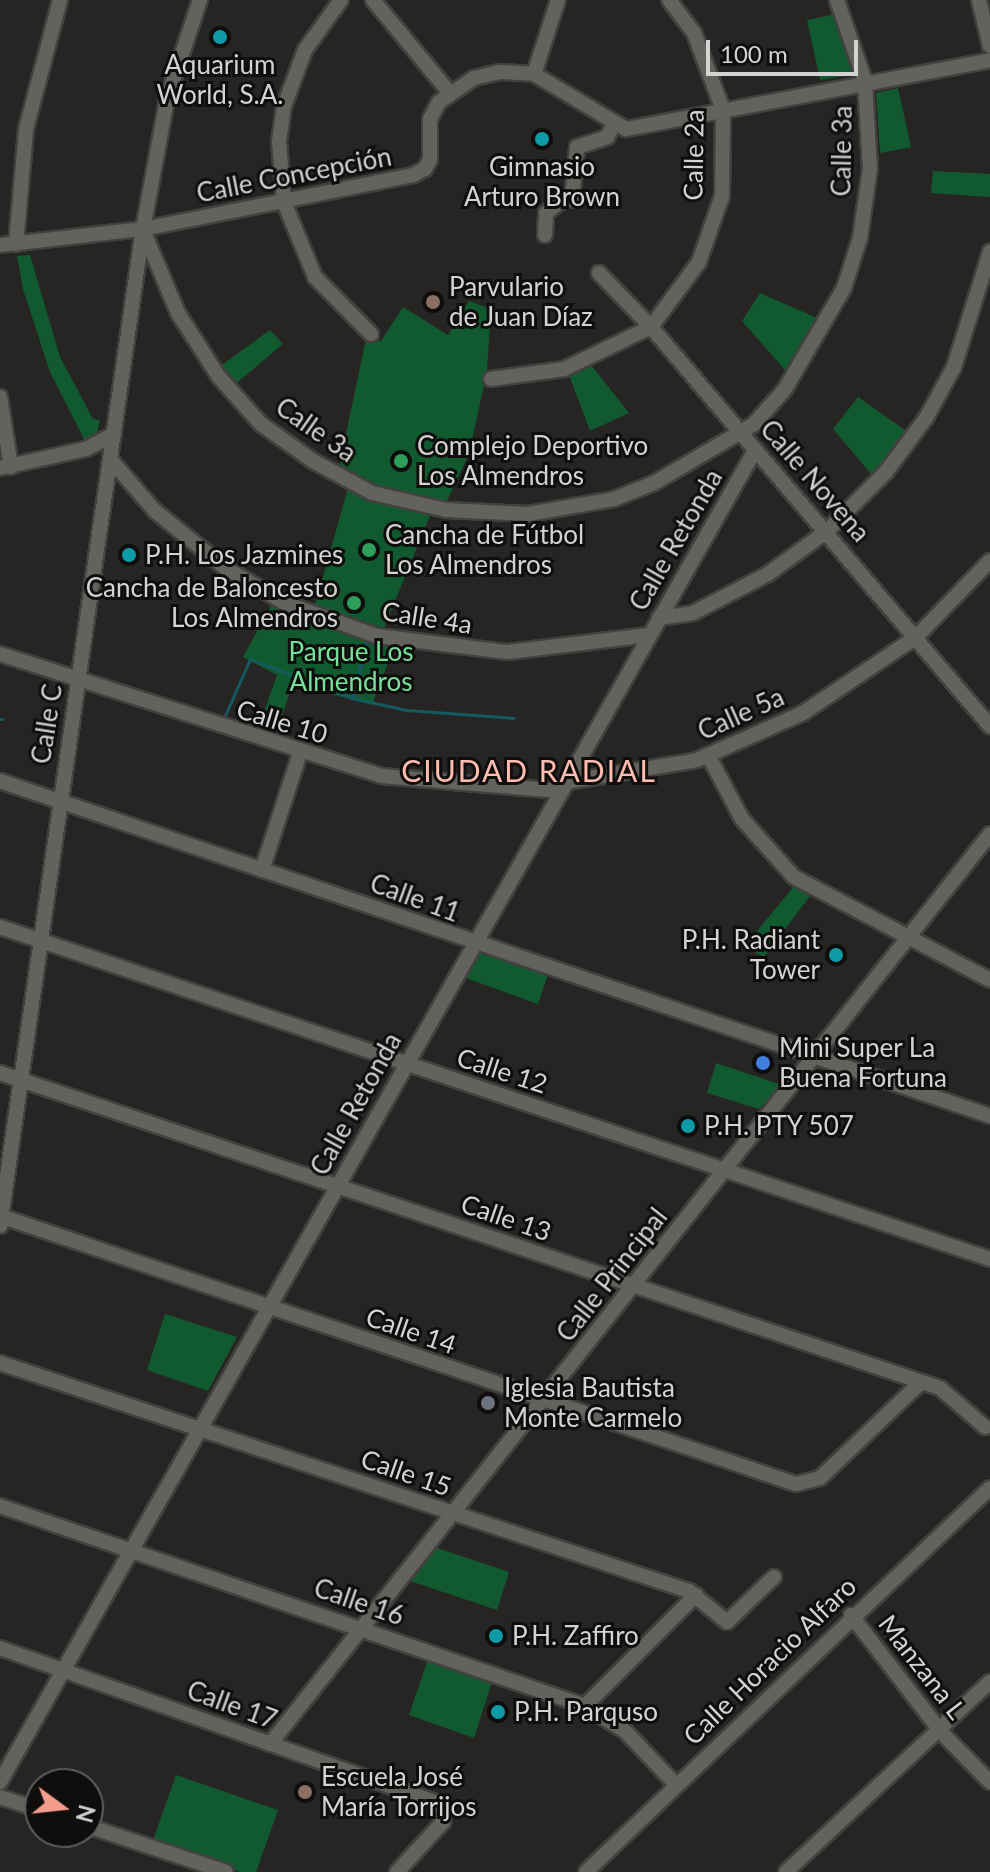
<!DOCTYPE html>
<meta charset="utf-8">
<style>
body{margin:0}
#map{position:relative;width:990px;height:1872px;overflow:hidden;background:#272523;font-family:Lato,sans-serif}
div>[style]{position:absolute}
.green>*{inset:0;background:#115a30}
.stream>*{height:3px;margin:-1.5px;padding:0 1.5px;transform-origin:1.5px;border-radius:1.5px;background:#125b5e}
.roads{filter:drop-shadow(2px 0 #43413f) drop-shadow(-2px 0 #43413f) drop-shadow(0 2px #43413f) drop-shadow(0 -2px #43413f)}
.minor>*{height:14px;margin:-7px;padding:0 7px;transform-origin:7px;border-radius:7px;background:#64625f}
.dots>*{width:22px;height:22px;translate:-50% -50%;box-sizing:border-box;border:4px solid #0f0e0d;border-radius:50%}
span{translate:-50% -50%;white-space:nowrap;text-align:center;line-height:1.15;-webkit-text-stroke:6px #0f0e0d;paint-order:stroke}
.poi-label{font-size:26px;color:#d4d3d2}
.left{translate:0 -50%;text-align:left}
.right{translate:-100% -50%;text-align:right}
.street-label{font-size:26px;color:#d4d3d2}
.park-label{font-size:26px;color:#77e19a}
.quarter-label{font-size:30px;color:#ffbcaf;letter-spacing:2px}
.north{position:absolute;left:24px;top:1768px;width:80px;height:80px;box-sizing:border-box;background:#0f0e0d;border:2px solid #5e5d5c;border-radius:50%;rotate:105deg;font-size:22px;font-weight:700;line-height:32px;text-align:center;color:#d4d3d2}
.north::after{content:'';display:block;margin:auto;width:28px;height:36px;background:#f49d8c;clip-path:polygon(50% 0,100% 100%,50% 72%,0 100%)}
.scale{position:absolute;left:706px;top:40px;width:152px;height:36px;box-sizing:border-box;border:4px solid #d4d3d2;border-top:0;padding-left:10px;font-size:24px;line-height:28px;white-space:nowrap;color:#d4d3d2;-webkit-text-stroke:6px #0f0e0d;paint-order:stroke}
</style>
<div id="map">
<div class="green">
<i style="clip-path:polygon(836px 14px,855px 74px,820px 80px,807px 20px)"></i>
<i style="clip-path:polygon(898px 88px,911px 147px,880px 153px,876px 93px)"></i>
<i style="clip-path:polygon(933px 171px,990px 174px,990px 197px,931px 193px)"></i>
<i style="clip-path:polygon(30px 255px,60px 357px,93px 419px,100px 420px,97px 433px,85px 441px,50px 372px,23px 289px,17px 256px)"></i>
<i style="clip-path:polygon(760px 293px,817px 318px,785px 370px,742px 321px)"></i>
<i style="clip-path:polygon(469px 301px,491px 309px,487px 371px,469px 454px,446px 503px,431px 513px,384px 628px,315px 605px,348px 488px,339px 467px,366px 339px,381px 341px,403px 307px,448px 335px)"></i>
<i style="clip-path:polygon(270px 330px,283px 344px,233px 386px,219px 367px)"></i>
<i style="clip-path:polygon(591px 365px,629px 413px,590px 431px,569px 375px)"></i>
<i style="clip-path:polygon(858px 397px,909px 433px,872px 475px,833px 429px)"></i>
<i style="clip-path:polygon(272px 604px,310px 622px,395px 644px,372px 705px,293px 684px,274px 738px,257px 732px,277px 675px,243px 657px)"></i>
<i style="clip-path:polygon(795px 885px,810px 896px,764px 957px,744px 947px)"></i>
<i style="clip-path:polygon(481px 951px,548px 974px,538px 1004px,466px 978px)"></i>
<i style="clip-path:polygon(716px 1063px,782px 1085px,759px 1109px,707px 1093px)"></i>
<i style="clip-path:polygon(165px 1314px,237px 1337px,208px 1391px,147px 1370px)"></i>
<i style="clip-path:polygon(437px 1548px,509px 1572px,497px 1610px,410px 1581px)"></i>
<i style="clip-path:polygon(428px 1659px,492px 1682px,474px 1738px,409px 1715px)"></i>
<i style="clip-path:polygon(176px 1775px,278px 1810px,256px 1872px,240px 1872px,152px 1843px)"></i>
</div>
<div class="stream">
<i style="left:352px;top:698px;width:55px;rotate:12.5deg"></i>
<i style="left:406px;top:710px;width:108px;rotate:4.2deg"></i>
<i style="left:0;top:719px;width:2px"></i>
<i style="left:223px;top:720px;width:67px;rotate:-66.1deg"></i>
<i style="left:250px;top:659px;width:109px;rotate:20.9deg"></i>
<i style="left:352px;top:698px;width:59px;rotate:-75.3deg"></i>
</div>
<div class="roads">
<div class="minor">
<i style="left:341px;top:0;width:62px;rotate:125.8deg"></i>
<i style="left:305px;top:50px;width:60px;rotate:110.6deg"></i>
<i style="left:284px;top:106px;width:36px;rotate:98deg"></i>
<i style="left:279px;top:142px;width:60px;rotate:85.2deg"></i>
<i style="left:284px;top:202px;width:81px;rotate:67.5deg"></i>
<i style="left:315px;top:277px;width:80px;rotate:45.5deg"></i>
<i style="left:373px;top:0;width:119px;rotate:50.4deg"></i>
<i style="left:979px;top:0;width:47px;rotate:76.6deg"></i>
<i style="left:534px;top:74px;width:78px;rotate:-72deg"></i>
<i style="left:143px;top:230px;width:90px;rotate:67.1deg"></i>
<i style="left:178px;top:313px;width:76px;rotate:57.4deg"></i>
<i style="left:219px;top:377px;width:63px;rotate:48.2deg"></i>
<i style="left:261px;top:424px;width:64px;rotate:35.4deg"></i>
<i style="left:313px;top:461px;width:67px;rotate:28.5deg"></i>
<i style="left:372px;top:493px;width:76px;rotate:12.9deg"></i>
<i style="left:446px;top:510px;width:82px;rotate:2.8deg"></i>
<i style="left:528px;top:514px;width:87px;rotate:-9.9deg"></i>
<i style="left:614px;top:499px;width:43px;rotate:-21.8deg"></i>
<i style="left:654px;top:483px;width:116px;rotate:-30.5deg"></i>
<i style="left:754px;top:424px;width:47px;rotate:-48.5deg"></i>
<i style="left:785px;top:389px;width:117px;rotate:-59.7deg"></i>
<i style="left:844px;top:288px;width:52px;rotate:-72.3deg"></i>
<i style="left:860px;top:238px;width:70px;rotate:-81.8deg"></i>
<i style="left:870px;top:169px;width:88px;rotate:-93.3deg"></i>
<i style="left:865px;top:81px;width:86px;rotate:-109.1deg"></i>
<i style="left:545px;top:235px;width:22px;rotate:-87deg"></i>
<i style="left:546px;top:213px;width:21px;rotate:-39deg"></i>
<i style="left:562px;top:200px;width:10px"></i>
<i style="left:572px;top:200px;width:53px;rotate:-84.6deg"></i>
<i style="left:577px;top:147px;width:32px;rotate:-18deg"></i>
<i style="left:607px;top:137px;width:14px;rotate:-60deg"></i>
<i style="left:16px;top:244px;width:115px;rotate:-85deg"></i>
<i style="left:26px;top:129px;width:133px;rotate:-75.2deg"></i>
<i style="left:0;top:245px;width:144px;rotate:-6.4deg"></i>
<i style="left:143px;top:229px;width:275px;rotate:-11.3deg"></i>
<i style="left:413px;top:175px;width:13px;rotate:-27deg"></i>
<i style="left:425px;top:169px;width:11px;rotate:-63deg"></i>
<i style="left:430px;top:159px;width:40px;rotate:-90deg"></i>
<i style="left:430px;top:119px;width:19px;rotate:-62deg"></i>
<i style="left:439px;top:102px;width:42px;rotate:-34.4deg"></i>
<i style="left:474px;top:78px;width:27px;rotate:-13deg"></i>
<i style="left:500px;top:72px;width:34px;rotate:3deg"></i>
<i style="left:534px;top:74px;width:107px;rotate:30.9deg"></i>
<i style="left:626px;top:129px;width:370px;rotate:-10.7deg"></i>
<i style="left:599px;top:273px;width:75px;rotate:46.1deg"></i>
<i style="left:651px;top:327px;width:524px;rotate:49.65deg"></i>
<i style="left:491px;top:379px;width:74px;rotate:-7.8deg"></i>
<i style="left:564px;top:369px;width:97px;rotate:-25.8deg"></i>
<i style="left:651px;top:327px;width:81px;rotate:-53.6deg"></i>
<i style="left:699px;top:262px;width:70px;rotate:-70.8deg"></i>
<i style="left:722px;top:196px;width:86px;rotate:-89.3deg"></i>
<i style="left:723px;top:110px;width:82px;rotate:-110.6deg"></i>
<i style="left:694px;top:33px;width:41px;rotate:-127.1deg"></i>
<i style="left:0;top:397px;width:71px;rotate:81.1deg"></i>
<i style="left:111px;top:460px;width:67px;rotate:49.2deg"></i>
<i style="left:155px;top:511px;width:92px;rotate:38.9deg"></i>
<i style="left:227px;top:569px;width:67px;rotate:30.4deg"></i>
<i style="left:285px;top:603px;width:98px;rotate:19.7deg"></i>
<i style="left:377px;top:636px;width:132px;rotate:7deg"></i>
<i style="left:508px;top:652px;width:142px;rotate:-6.9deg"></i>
<i style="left:0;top:468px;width:88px;rotate:-12.5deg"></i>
<i style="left:86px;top:449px;width:32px;rotate:-28deg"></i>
<i style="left:659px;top:618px;width:34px;rotate:-8deg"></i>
<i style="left:693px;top:613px;width:85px;rotate:-27.5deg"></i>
<i style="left:768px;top:574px;width:73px;rotate:-36.1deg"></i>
<i style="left:827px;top:531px;width:83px;rotate:-45deg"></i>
<i style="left:886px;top:472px;width:67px;rotate:-53.5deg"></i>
<i style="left:926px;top:418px;width:58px;rotate:-61.2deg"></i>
<i style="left:954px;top:367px;width:121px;rotate:-72.6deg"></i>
<i style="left:0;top:654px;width:401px;rotate:17.7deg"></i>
<i style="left:382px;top:776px;width:178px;rotate:4.8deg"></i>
<i style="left:708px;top:755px;width:72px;rotate:62deg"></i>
<i style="left:742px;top:819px;width:78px;rotate:48.1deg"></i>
<i style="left:794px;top:877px;width:221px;rotate:27.7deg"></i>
<i style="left:0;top:781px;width:1045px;rotate:18.69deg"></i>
<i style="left:566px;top:782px;width:133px;rotate:-9.5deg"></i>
<i style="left:697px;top:760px;width:116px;rotate:-23.9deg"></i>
<i style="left:803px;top:713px;width:136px;rotate:-33.9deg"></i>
<i style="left:916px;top:637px;width:106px;rotate:-45.8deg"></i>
<i style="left:262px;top:870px;width:123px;rotate:-72deg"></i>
<i style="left:0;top:927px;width:1044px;rotate:18.54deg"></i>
<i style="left:0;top:1073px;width:991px;rotate:18.53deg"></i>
<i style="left:940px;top:1388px;width:60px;rotate:40.9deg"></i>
<i style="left:0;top:1216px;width:840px;rotate:18.61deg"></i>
<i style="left:796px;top:1484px;width:25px;rotate:-14deg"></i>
<i style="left:820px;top:1478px;width:139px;rotate:-43.5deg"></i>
<i style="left:0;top:1226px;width:1007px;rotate:-81.84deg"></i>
<i style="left:143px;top:229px;width:132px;rotate:-79.5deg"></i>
<i style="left:167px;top:99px;width:104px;rotate:-71.6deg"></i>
<i style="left:0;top:1363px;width:726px;rotate:18.31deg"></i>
<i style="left:689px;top:1591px;width:49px;rotate:39.2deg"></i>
<i style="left:727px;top:1622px;width:65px;rotate:-43.8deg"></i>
<i style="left:0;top:1506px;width:618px;rotate:18.87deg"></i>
<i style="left:585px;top:1706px;width:47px;rotate:32deg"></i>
<i style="left:625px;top:1731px;width:74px;rotate:46.6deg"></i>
<i style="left:851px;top:1615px;width:149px;rotate:52.4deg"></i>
<i style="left:942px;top:1733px;width:69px;rotate:45.6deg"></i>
<i style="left:0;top:1648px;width:464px;rotate:19.5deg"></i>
<i style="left:437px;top:1803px;width:9px;rotate:41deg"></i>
<i style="left:444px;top:1809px;width:13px;rotate:94deg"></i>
<i style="left:443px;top:1822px;width:68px;rotate:132.6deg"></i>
<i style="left:585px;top:1706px;width:157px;rotate:-45deg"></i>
<i style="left:270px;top:1744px;width:1160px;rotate:-51.65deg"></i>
<i style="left:0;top:1782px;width:1531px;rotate:-60.45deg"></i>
<i style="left:0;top:1797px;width:42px;rotate:18deg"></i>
<i style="left:88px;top:1826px;width:145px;rotate:18.4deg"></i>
<i style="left:586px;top:1872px;width:557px;rotate:-43.55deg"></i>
<i style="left:786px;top:1872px;width:279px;rotate:-43deg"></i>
</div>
</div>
<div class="dots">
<i style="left:220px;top:37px;background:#0f9aa8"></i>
<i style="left:542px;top:139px;background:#0f9aa8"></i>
<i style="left:433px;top:302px;background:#8d6e63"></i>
<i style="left:401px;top:461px;background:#2e9e5b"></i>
<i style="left:369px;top:550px;background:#2e9e5b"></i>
<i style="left:129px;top:555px;background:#0f9aa8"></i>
<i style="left:354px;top:603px;background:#2e9e5b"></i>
<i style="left:836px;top:955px;background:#0f9aa8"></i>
<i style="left:763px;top:1063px;background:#3f7fe0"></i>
<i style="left:688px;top:1126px;background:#0f9aa8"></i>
<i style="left:488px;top:1403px;background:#6b7280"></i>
<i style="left:496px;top:1636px;background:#0f9aa8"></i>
<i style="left:498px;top:1712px;background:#0f9aa8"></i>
<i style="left:305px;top:1792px;background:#8d6e63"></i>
</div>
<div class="poi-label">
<span style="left:220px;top:80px">Aquarium<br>World, S.A.</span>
<span style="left:542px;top:182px">Gimnasio<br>Arturo Brown</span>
<span class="left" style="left:449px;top:302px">Parvulario<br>de Juan Díaz</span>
<span class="left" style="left:417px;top:461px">Complejo Deportivo<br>Los Almendros</span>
<span class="left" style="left:385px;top:550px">Cancha de Fútbol<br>Los Almendros</span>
<span class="left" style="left:145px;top:555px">P.H. Los Jazmines</span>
<span class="right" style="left:338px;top:603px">Cancha de Baloncesto<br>Los Almendros</span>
<span class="right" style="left:820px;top:955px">P.H. Radiant<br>Tower</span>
<span class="left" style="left:779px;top:1063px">Mini Super La<br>Buena Fortuna</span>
<span class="left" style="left:704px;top:1126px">P.H. PTY 507</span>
<span class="left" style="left:504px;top:1403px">Iglesia Bautista<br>Monte Carmelo</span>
<span class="left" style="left:512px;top:1636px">P.H. Zaffiro</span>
<span class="left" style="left:514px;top:1712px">P.H. Parquso</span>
<span class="left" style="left:321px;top:1792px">Escuela José<br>María Torrijos</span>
</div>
<div class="street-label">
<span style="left:842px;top:151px;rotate:-89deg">Calle 3a</span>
<span style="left:694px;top:155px;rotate:-89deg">Calle 2a</span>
<span style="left:294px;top:175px;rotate:-11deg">Calle Concepción</span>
<span style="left:316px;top:430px;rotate:35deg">Calle 3a</span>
<span style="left:815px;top:481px;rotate:49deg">Calle Novena</span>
<span style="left:676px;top:540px;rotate:-60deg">Calle Retonda</span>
<span style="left:427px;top:618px;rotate:9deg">Calle 4a</span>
<span style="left:741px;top:714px;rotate:-24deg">Calle 5a</span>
<span style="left:282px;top:722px;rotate:17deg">Calle 10</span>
<span style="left:47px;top:724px;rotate:-81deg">Calle C</span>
<span style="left:415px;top:898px;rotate:20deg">Calle 11</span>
<span style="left:502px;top:1071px;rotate:18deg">Calle 12</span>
<span style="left:356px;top:1104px;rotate:-61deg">Calle Retonda</span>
<span style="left:506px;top:1218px;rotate:19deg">Calle 13</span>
<span style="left:612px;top:1275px;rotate:-52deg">Calle Principal</span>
<span style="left:411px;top:1331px;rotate:19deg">Calle 14</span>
<span style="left:406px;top:1473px;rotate:19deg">Calle 15</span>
<span style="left:359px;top:1602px;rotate:19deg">Calle 16</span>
<span style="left:770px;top:1661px;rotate:-44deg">Calle Horacio Alfaro</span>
<span style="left:922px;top:1667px;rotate:52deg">Manzana L</span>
<span style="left:232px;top:1705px;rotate:20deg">Calle 17</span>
</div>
<div class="park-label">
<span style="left:351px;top:667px">Parque Los<br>Almendros</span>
</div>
<div class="quarter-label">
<span style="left:529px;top:770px">CIUDAD RADIAL</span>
</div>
<div class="north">N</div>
<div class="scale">100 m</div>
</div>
